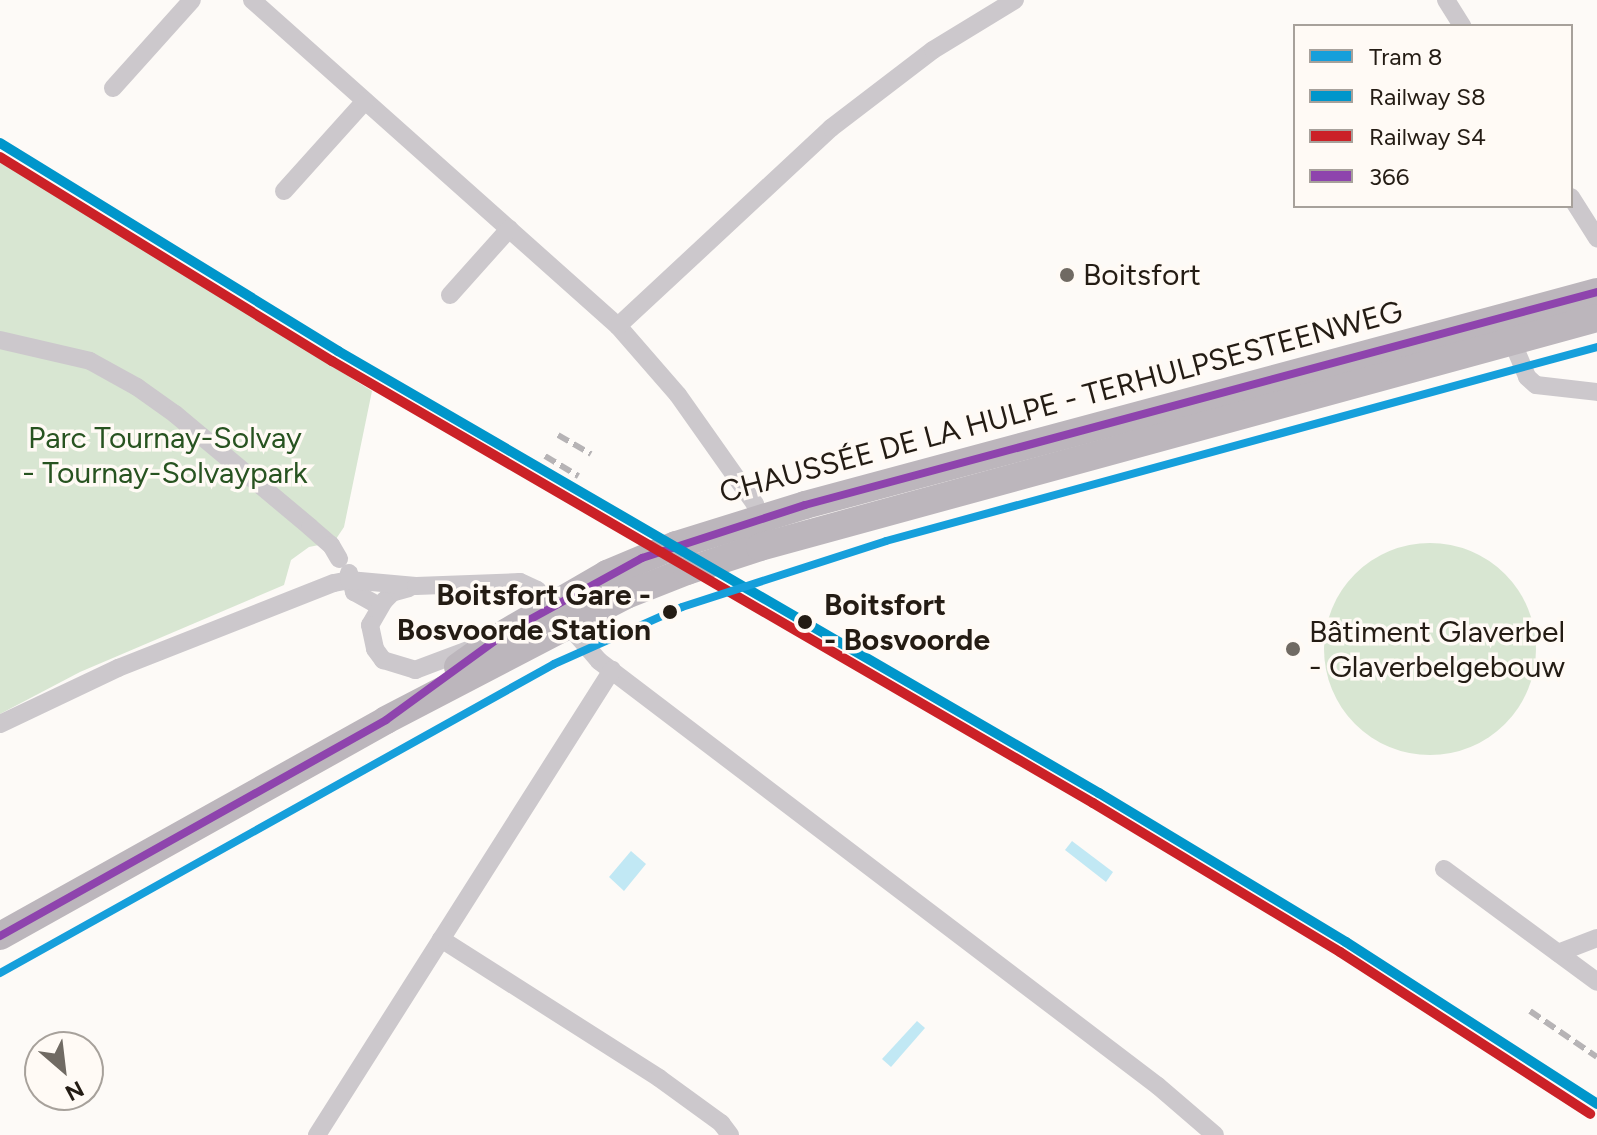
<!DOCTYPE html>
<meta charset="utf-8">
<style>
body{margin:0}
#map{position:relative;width:1597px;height:1135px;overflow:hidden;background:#fdfaf7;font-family:Figtree,sans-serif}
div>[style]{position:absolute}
.green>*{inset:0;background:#d8e6d2}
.round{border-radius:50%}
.water>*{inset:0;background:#c1e8f4}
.street>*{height:18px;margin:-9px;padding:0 9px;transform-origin:9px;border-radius:9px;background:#ccc8cc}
.primary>*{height:28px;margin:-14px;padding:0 14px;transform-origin:14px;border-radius:14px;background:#bcb6bc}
.rail>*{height:6px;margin-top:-3px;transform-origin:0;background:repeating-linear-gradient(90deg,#b6b3b5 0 12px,transparent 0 18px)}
.bus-1>*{height:8px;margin:-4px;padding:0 4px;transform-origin:4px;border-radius:4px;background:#8e44ad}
.rail-1>*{height:10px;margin:-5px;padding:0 5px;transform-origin:5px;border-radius:5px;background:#0096cb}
.rail-2>*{height:10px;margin:-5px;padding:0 5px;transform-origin:5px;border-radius:5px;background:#cb2127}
.tram-1>*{height:8px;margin:-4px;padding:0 4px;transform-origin:4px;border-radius:4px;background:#169fdb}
.dots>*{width:22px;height:22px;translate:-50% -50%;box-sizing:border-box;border:4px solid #fffaf5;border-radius:50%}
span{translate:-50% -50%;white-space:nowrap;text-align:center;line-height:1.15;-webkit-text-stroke:7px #fffaf5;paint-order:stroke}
.poi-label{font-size:30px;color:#241c14}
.left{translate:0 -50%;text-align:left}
.street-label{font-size:30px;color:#241c14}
.park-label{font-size:30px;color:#275320}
.stop-label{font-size:30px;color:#241c14;font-weight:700}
.right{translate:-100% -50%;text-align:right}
.legend{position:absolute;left:1293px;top:24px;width:280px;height:184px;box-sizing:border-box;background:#fffaf5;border:2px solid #a7a19b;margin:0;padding:10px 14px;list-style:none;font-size:24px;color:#241c14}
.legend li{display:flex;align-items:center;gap:16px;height:40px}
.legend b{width:40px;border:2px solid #a7a19b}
.north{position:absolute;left:24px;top:1031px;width:80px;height:80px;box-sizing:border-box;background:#fffaf5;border:2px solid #a7a19b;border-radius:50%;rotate:152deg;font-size:22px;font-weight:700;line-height:32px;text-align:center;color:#241c14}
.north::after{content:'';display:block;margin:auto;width:28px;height:36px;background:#706a63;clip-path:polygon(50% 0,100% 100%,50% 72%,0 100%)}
</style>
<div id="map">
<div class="green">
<i style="clip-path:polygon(0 159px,372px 391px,344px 527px,334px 542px,309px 547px,291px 560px,284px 585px,80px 672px,0 714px)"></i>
<i class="round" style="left:1324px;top:543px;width:212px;height:212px"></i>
</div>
<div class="water">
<i style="clip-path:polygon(1072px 841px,1113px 872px,1106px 882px,1065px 850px)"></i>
<i style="clip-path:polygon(631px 851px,646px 864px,624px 891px,609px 877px)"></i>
<i style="clip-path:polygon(917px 1021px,925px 1028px,891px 1067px,882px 1059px)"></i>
</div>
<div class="street">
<i style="left:252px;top:0;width:490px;rotate:41.7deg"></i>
<i style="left:618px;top:326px;width:91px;rotate:49deg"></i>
<i style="left:678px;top:395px;width:133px;rotate:54.8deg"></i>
<i style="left:755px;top:504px;width:15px;rotate:70deg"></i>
<i style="left:1446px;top:0;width:31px;rotate:58deg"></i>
<i style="left:113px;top:88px;width:118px;rotate:-48.1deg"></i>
<i style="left:284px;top:191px;width:121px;rotate:-48deg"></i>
<i style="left:1571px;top:197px;width:49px;rotate:57.6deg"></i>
<i style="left:450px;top:295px;width:89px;rotate:-48.2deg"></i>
<i style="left:618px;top:326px;width:291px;rotate:-42.9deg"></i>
<i style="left:831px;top:128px;width:128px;rotate:-37.4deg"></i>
<i style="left:933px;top:50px;width:96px;rotate:-31.4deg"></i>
<i style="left:0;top:340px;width:92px;rotate:13.1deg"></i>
<i style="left:90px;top:361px;width:54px;rotate:29deg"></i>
<i style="left:137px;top:387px;width:47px;rotate:35.4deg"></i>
<i style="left:175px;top:414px;width:176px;rotate:39.9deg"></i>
<i style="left:310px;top:527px;width:28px;rotate:41deg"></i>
<i style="left:331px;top:545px;width:16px;rotate:60deg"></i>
<i style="left:1512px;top:341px;width:39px;rotate:67deg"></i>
<i style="left:1527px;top:377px;width:12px;rotate:42deg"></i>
<i style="left:1536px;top:385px;width:61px;rotate:6.5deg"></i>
<i style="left:349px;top:573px;width:20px;rotate:75deg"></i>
<i style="left:354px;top:592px;width:29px;rotate:29deg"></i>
<i style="left:409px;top:588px;width:18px;rotate:164deg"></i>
<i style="left:392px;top:593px;width:11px;rotate:135deg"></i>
<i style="left:384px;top:601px;width:28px;rotate:120deg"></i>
<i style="left:370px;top:625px;width:25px;rotate:78deg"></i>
<i style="left:375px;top:649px;width:14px;rotate:54deg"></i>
<i style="left:383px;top:660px;width:34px;rotate:17deg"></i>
<i style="left:415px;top:670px;width:57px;rotate:-20.7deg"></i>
<i style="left:569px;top:626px;width:46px;rotate:49.4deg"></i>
<i style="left:599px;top:661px;width:702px;rotate:37.25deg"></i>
<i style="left:1158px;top:1086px;width:75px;rotate:40.7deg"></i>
<i style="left:0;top:724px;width:131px;rotate:-25.4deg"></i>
<i style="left:118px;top:668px;width:232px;rotate:-21.5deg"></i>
<i style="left:334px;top:583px;width:15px;rotate:-11deg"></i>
<i style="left:349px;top:580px;width:67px;rotate:5.1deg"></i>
<i style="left:416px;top:586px;width:104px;rotate:-2.2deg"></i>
<i style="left:520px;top:582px;width:19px;rotate:25deg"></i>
<i style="left:537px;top:590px;width:22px;rotate:43deg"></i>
<i style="left:1444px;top:869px;width:190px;rotate:36.4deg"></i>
<i style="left:441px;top:939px;width:259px;rotate:32.5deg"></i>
<i style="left:659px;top:1078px;width:77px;rotate:36deg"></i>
<i style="left:721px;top:1123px;width:15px;rotate:53deg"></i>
<i style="left:1558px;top:953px;width:42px;rotate:-21deg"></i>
<i style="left:317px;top:1135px;width:551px;rotate:-57.61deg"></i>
</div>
<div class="primary">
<i style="left:458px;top:667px;width:60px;rotate:-35.5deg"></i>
<i style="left:507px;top:632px;width:116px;rotate:-30.1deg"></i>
<i style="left:607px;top:574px;width:75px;rotate:-22.8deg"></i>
<i style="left:676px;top:545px;width:135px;rotate:-17.2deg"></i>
<i style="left:805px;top:505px;width:820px;rotate:-15.05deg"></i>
<i style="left:0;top:936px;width:442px;rotate:-29.2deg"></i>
<i style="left:386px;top:720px;width:271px;rotate:-27.5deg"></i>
<i style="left:626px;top:595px;width:66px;rotate:-21.5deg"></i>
<i style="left:687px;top:571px;width:77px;rotate:-18.2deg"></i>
<i style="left:760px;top:547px;width:868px;rotate:-15.3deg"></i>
</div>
<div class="rail">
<i style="left:558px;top:435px;width:38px;rotate:30deg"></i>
<i style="left:545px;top:456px;width:39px;rotate:31deg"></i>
<i style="left:1530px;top:1011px;width:81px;rotate:34.5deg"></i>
</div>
<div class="bus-1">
<i style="left:0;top:936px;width:442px;rotate:-29.2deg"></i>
<i style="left:386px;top:720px;width:150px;rotate:-36deg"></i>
<i style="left:507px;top:632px;width:154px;rotate:-28.7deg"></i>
<i style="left:642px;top:558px;width:171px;rotate:-18deg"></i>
<i style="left:805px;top:505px;width:820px;rotate:-15.05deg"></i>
</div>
<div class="rail-1">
<i style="left:0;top:143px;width:397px;rotate:31.6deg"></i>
<i style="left:338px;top:351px;width:880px;rotate:30.15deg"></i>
<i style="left:1099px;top:793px;width:288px;rotate:31.1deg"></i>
<i style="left:1346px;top:942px;width:299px;rotate:32.8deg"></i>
</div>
<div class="rail-2">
<i style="left:0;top:157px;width:390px;rotate:31.6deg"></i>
<i style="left:332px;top:361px;width:880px;rotate:30.15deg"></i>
<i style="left:1093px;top:803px;width:288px;rotate:31.1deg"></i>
<i style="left:1340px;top:952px;width:298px;rotate:32.9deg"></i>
</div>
<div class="tram-1">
<i style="left:0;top:973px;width:634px;rotate:-29.15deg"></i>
<i style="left:554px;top:664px;width:140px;rotate:-24deg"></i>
<i style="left:682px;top:607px;width:214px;rotate:-17.9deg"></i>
<i style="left:886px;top:541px;width:737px;rotate:-15.26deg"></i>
</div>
<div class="dots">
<i style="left:1067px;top:275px;background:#706a63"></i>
<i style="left:670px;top:612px;background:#241c14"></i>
<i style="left:805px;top:622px;background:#241c14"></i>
<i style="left:1293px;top:649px;background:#706a63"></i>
</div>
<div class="poi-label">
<span class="left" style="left:1083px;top:275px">Boitsfort</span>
<span class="left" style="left:1309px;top:649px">Bâtiment Glaverbel<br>- Glaverbelgebouw</span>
</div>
<div class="street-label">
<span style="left:1061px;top:402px;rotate:-15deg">CHAUSSÉE DE LA HULPE - TERHULPSESTEENWEG</span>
</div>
<div class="park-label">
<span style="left:165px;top:455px">Parc Tournay-Solvay<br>- Tournay-Solvaypark</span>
</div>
<div class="stop-label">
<span class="right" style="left:651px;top:612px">Boitsfort Gare -<br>Bosvoorde Station</span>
<span class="left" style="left:824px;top:622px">Boitsfort<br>- Bosvoorde</span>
</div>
<ul class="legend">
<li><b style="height:10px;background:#169fdb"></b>Tram 8</li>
<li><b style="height:10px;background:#0096cb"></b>Railway S8</li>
<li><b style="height:10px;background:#cb2127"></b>Railway S4</li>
<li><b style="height:10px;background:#8e44ad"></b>366</li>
</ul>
<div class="north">N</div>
</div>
